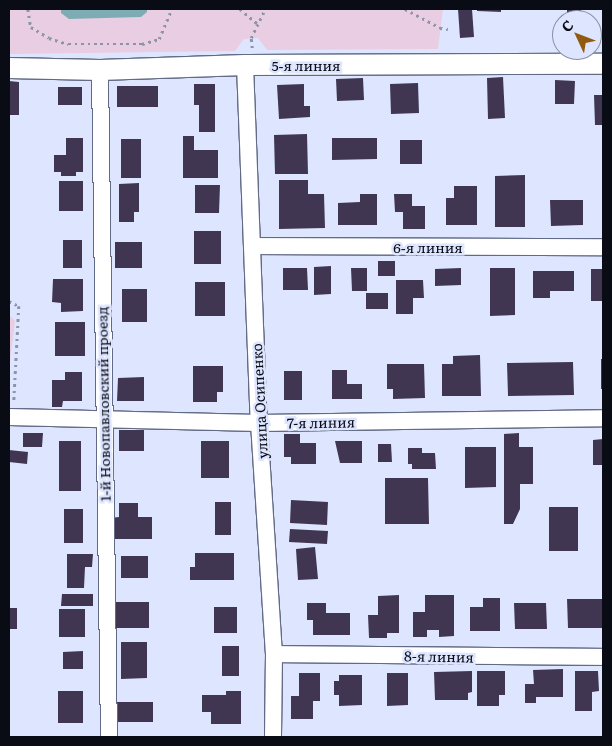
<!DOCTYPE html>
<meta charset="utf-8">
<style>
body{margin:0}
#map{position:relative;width:612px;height:746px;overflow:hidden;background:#dee6ff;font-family:Literata,serif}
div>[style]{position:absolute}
.green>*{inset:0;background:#e9cde2}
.water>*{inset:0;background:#7eacb4}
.building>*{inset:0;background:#413652}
.path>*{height:2.5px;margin-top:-1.25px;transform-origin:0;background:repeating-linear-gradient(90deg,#8e94a7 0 2.5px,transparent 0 6.5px)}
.roads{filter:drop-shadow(1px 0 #626b86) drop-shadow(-1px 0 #626b86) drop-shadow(0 1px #626b86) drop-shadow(0 -1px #626b86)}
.minor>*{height:16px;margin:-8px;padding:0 8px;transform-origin:8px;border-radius:8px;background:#fff}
.tertiary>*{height:20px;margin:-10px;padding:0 10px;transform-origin:10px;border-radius:10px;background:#fff}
span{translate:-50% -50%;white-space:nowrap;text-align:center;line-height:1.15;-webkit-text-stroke:5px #dee6ff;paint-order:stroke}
.street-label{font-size:14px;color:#090b15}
.frame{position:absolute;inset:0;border:10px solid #090b15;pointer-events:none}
.north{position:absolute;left:552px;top:10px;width:50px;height:50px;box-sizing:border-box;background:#dee6ff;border:1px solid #898ea1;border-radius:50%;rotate:313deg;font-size:14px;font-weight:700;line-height:20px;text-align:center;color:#090b15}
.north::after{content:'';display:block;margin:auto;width:18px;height:22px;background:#905b0f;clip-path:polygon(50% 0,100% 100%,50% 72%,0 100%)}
</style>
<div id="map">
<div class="green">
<i style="clip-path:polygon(9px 9px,443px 9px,438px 49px,267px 50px,258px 38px,244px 39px,235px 51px,9px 54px)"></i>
<i style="clip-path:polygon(9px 315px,15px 321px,9px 370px)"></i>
</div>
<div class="water">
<i style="clip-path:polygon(61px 9px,147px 9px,147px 12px,141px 17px,69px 19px,61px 13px)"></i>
</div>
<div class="building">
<i style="clip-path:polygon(458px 9px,472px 9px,474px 37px,460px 38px)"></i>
<i style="clip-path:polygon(477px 9px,501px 9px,501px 12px,477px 11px)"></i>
<i style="clip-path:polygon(567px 9px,581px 9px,581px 20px,567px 20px)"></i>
<i style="clip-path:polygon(503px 77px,505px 118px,488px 119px,487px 78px)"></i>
<i style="clip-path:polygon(363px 78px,364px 100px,337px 101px,336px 79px)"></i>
<i style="clip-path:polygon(555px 80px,575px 81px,574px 104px,555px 104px)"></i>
<i style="clip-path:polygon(9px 81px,19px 82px,19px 115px,9px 115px)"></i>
<i style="clip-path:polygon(418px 83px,419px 113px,391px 114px,390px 84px)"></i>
<i style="clip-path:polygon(194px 84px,215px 84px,215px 132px,199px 132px,199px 105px,194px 105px)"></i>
<i style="clip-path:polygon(304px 84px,304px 106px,310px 106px,310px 117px,279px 119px,277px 85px)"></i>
<i style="clip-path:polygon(117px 86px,158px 86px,158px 107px,117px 107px)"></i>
<i style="clip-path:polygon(58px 87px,82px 87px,82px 105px,58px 105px)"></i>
<i style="clip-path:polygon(594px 95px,603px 95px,603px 125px,595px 125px)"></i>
<i style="clip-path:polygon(307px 134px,308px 174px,275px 174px,274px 135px)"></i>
<i style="clip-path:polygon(183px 136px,194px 136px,194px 150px,218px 150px,218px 178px,183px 178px)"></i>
<i style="clip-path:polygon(66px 138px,83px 138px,83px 172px,76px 172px,76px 176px,61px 176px,61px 172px,54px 172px,54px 155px,66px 155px)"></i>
<i style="clip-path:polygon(332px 138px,377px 138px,377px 159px,332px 160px)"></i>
<i style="clip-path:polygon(121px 139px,141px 139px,141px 178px,121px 178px)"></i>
<i style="clip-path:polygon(400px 140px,422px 140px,422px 164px,400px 164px)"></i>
<i style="clip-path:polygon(525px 175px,525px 227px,495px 227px,495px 176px)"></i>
<i style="clip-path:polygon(279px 180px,308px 180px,308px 194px,324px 194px,325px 228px,279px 229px)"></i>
<i style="clip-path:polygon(59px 181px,83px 181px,83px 211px,59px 211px)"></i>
<i style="clip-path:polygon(139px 183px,139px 212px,134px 212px,134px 222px,119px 222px,119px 184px)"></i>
<i style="clip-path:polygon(195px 185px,220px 185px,219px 213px,195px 213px)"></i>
<i style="clip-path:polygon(454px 186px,477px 186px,477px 225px,446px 225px,446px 198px,454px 198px)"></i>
<i style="clip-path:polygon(360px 194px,377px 194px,377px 225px,338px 225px,338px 203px,360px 202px)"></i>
<i style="clip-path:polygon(394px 194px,412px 194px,412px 206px,425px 206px,425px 229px,403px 229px,403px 212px,395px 212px)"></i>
<i style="clip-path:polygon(550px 200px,583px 200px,583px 225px,551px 226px)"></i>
<i style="clip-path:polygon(194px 231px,221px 231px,221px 264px,194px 264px)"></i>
<i style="clip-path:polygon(63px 240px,82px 240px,82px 268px,63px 268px)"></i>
<i style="clip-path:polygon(115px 242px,142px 242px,142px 268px,115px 268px)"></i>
<i style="clip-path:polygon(378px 261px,395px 261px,395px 276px,378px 276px)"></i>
<i style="clip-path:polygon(331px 266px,331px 294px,314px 295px,314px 267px)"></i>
<i style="clip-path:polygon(283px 268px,307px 268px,308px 290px,283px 290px)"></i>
<i style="clip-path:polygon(351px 268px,367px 268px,367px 291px,352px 291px)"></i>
<i style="clip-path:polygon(461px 268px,461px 285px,435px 286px,435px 269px)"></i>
<i style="clip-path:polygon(490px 268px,515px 268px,515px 315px,490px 316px)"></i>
<i style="clip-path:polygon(591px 269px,603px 269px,603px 301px,591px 301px)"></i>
<i style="clip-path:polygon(533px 271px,574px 271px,574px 291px,550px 291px,550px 298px,533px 298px)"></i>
<i style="clip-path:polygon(53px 279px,83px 279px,83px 311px,61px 312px,61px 303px,52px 302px)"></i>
<i style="clip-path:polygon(396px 280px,423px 280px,424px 298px,413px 298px,413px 314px,396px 314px)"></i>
<i style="clip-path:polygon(195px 282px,225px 282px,225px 316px,195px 316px)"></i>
<i style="clip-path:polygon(122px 289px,147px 289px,147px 322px,122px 322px)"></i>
<i style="clip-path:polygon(366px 293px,388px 293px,388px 309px,366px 309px)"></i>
<i style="clip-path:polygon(55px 322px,85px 322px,85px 356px,55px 356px)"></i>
<i style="clip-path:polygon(480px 355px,481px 396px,442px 396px,442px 364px,453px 364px,453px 356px)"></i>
<i style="clip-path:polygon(601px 359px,603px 359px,603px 389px,601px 389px)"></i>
<i style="clip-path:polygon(573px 362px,574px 395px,508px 396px,507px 363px)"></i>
<i style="clip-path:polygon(387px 364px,424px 364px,425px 398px,393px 399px,393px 389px,387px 389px)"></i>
<i style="clip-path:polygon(193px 366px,223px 366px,223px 392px,217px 392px,217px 402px,193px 402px)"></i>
<i style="clip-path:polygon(332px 370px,347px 370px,347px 384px,362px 384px,362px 399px,332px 399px)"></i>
<i style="clip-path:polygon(284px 371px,302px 371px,302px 400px,284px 400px)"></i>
<i style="clip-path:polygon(65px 372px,82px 372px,82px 401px,63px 401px,62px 407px,52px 407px,52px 380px,65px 380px)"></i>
<i style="clip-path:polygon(144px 377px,144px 401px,117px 401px,118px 378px)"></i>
<i style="clip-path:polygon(119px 430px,144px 430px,144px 451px,119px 451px)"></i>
<i style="clip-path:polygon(23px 433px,43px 433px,42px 447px,23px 447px)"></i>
<i style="clip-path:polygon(519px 433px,519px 447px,533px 447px,533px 484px,520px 484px,520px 509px,513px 524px,504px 524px,504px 434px)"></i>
<i style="clip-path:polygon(284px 434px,300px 434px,300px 443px,316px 443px,316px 464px,291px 464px,291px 457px,284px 457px)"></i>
<i style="clip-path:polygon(603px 439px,603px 465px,593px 465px,593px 440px)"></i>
<i style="clip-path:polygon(59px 441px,81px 441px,81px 491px,59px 491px)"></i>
<i style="clip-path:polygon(201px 441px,229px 441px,229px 478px,201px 478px)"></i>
<i style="clip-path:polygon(335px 441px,362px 441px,362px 463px,340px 463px)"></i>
<i style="clip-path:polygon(378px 444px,391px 444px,392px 462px,378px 462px)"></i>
<i style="clip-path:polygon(465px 447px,496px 447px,496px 487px,465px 488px)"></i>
<i style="clip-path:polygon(408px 448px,422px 448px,422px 453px,435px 453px,436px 469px,412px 469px,412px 464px,408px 464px)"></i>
<i style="clip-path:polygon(9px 450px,28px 452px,27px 464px,9px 462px)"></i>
<i style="clip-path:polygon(385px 478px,428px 478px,429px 524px,385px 524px)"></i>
<i style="clip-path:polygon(291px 500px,328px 502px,327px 525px,290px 523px)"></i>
<i style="clip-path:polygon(215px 502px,231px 502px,231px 535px,215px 535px)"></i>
<i style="clip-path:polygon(119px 503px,138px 503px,138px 517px,152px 517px,152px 539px,110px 539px,110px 518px,119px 517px)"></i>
<i style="clip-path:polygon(549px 507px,578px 507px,578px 551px,549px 551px)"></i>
<i style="clip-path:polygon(64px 509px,83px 509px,83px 543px,64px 543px)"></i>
<i style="clip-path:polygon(290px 529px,328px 531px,327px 544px,289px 542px)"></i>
<i style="clip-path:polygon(315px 547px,318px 579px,298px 580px,296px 549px)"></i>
<i style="clip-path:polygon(195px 553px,234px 553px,234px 580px,190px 580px,190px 567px,195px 567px)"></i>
<i style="clip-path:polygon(67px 554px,93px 554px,92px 567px,85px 567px,84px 588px,67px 588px)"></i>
<i style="clip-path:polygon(121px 556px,148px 556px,148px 578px,121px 578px)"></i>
<i style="clip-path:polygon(62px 594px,93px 594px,93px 606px,61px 606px)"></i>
<i style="clip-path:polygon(399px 595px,399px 633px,387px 633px,387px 638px,369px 638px,368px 615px,378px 615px,378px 596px)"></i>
<i style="clip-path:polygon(425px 595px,454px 595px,454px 636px,439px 637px,439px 630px,427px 630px,427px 637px,413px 637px,413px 612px,425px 612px)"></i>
<i style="clip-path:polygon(483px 598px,500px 598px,500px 631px,470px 631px,470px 607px,483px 607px)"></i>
<i style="clip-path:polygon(567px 599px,603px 599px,603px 628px,568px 628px)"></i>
<i style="clip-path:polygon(114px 602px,149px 602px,149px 628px,114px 628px)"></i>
<i style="clip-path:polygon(307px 603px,326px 603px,326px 613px,350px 613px,350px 635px,313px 635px,313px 620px,307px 620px)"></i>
<i style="clip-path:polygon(514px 603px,546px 603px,547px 629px,515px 629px)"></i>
<i style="clip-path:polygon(214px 607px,237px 607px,237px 633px,214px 633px)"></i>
<i style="clip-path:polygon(9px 608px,17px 608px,17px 629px,9px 629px)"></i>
<i style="clip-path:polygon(59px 609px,85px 609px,85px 637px,59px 637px)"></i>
<i style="clip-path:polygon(121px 642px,147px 642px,147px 678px,121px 679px)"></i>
<i style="clip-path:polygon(222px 646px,239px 646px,239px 676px,222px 676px)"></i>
<i style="clip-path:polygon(83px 651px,83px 669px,63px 669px,63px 652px)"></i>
<i style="clip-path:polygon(563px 669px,563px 697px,536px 697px,536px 703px,525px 703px,525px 684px,534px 684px,533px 670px)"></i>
<i style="clip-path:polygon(472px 671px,472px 692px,468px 693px,468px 700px,435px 700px,434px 672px)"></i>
<i style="clip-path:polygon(477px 671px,505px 671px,505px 695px,499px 695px,499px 706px,477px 706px)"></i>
<i style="clip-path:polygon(575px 671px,598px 671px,599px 691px,592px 692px,592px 711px,575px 711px)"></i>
<i style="clip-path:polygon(299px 673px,320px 673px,320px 701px,313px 701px,313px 719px,291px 719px,291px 696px,299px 696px)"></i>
<i style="clip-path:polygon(387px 673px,408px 673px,408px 705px,387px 706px)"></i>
<i style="clip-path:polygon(339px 675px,362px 675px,362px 705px,339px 706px,339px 695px,334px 695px,334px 681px,339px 681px)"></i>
<i style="clip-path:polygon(58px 691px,83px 691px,83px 723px,58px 723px)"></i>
<i style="clip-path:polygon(226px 691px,241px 691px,241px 724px,211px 724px,211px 712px,202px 712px,202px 695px,226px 695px)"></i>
<i style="clip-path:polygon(111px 702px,153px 702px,153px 722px,111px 722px)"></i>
</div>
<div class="path">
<i style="left:28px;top:9px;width:18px;rotate:81deg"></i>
<i style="left:31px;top:27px;width:21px;rotate:31deg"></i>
<i style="left:49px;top:38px;width:20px;rotate:18deg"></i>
<i style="left:68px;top:44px;width:74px"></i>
<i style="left:142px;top:44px;width:18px;rotate:-16deg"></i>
<i style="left:159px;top:39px;width:33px;rotate:-67deg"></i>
<i style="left:240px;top:9px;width:23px;rotate:40deg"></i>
<i style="left:405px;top:9px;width:40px;rotate:28deg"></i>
<i style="left:440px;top:28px;width:8px;rotate:7deg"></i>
<i style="left:252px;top:48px;width:10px;rotate:-96deg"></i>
<i style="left:251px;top:38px;width:32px;rotate:-64deg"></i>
<i style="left:9px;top:301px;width:11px;rotate:27deg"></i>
<i style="left:19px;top:306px;width:95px;rotate:93deg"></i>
</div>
<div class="roads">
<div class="minor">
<i style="left:245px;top:65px;width:358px;rotate:87.8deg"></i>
<i style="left:259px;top:423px;width:231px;rotate:86.3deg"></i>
<i style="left:274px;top:654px;width:83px;rotate:90.7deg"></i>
<i style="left:100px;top:70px;width:667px;rotate:89.23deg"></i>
<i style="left:253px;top:246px;width:350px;rotate:0.2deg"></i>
<i style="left:9px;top:417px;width:250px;rotate:1.4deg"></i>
<i style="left:259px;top:423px;width:344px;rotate:-0.8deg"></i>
<i style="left:274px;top:654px;width:329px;rotate:0.5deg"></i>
</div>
<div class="tertiary">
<i style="left:9px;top:68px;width:91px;rotate:1.3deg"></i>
<i style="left:100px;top:70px;width:145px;rotate:-2deg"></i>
<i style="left:245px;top:65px;width:358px;rotate:-0.2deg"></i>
</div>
</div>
<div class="street-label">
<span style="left:306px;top:65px">5-я линия</span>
<span style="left:428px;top:247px">6-я линия</span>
<span style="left:259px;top:401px;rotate:-93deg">улица Осипенко</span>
<span style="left:103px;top:404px;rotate:-91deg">1-й Новопавловский проезд</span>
<span style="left:321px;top:422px;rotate:-1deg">7-я линия</span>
<span style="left:439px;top:656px;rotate:1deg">8-я линия</span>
</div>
<div class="frame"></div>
<div class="north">С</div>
</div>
